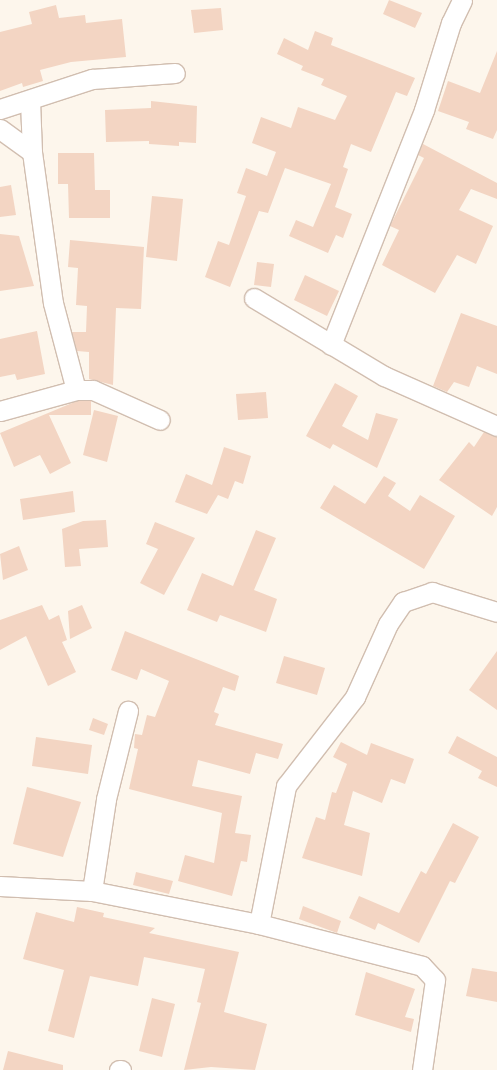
<!DOCTYPE html>
<style>
body{margin:0}
#map{position:relative;width:497px;height:1070px;overflow:hidden;background:#fdf6ec;font-family:"DejaVu Sans",sans-serif}
div>[style]{position:absolute}
.building>*{inset:0;background:#f3d5c3}
.roads{filter:drop-shadow(1px 0 #d1beb0) drop-shadow(-1px 0 #d1beb0) drop-shadow(0 1px #d1beb0) drop-shadow(0 -1px #d1beb0)}
.street>*{height:19px;margin:-9.5px;padding:0 9.5px;transform-origin:9.5px;border-radius:9.5px;background:#fff}
span{translate:-50% -50%;white-space:nowrap;text-align:center;line-height:1.15;-webkit-text-stroke:4px #fffaf3;paint-order:stroke}
</style>
<div id="map">
<div class="building">
<i style="clip-path:polygon(389px 0,422px 13px,415px 28px,383px 14px)"></i>
<i style="clip-path:polygon(56px 5px,59px 18px,85px 15px,86px 23px,122px 19px,126px 57px,71px 62px,40px 70px,43px 81px,23px 87px,22px 83px,0 91px,0 32px,32px 24px,29px 12px)"></i>
<i style="clip-path:polygon(221px 8px,223px 30px,194px 33px,191px 10px)"></i>
<i style="clip-path:polygon(315px 31px,333px 38px,331px 45px,415px 78px,407px 96px,396px 92px,371px 152px,351px 144px,343px 167px,348px 169px,335px 207px,352px 214px,343px 238px,336px 235px,328px 253px,289px 236px,296px 220px,313px 227px,331px 184px,285px 168px,268px 213px,259px 211px,230px 287px,205px 277px,218px 241px,229px 245px,246px 196px,237px 193px,246px 168px,267px 176px,276px 152px,252px 143px,261px 117px,291px 128px,298px 107px,335px 120px,347px 96px,321px 85px,324px 79px,301px 70px,303px 66px,277px 54px,284px 38px,308px 50px)"></i>
<i style="clip-path:polygon(497px 51px,497px 130px,493px 139px,466px 129px,469px 122px,438px 111px,448px 81px,480px 93px)"></i>
<i style="clip-path:polygon(151px 101px,197px 106px,196px 143px,179px 142px,179px 146px,149px 144px,149px 141px,106px 142px,105px 110px,151px 108px)"></i>
<i style="clip-path:polygon(423px 144px,497px 183px,497px 199px,471px 189px,459px 210px,493px 226px,476px 264px,457px 255px,435px 293px,382px 265px,399px 230px,390px 226px,424px 158px,418px 155px)"></i>
<i style="clip-path:polygon(58px 153px,94px 153px,95px 190px,110px 190px,110px 218px,69px 218px,68px 184px,58px 184px)"></i>
<i style="clip-path:polygon(11px 185px,16px 215px,0 217px,0 187px)"></i>
<i style="clip-path:polygon(152px 196px,183px 199px,177px 261px,146px 257px)"></i>
<i style="clip-path:polygon(0 234px,19px 236px,34px 286px,0 291px)"></i>
<i style="clip-path:polygon(70px 240px,144px 247px,141px 309px,116px 308px,113px 385px,89px 379px,89px 352px,77px 351px,72px 332px,86px 332px,87px 306px,76px 305px,78px 268px,68px 267px)"></i>
<i style="clip-path:polygon(257px 262px,274px 264px,271px 287px,254px 285px)"></i>
<i style="clip-path:polygon(305px 275px,339px 291px,327px 316px,294px 300px)"></i>
<i style="clip-path:polygon(461px 313px,497px 326px,497px 374px,477px 366px,469px 387px,454px 382px,447px 392px,433px 386px)"></i>
<i style="clip-path:polygon(37px 331px,45px 374px,17px 380px,15px 374px,0 377px,0 339px)"></i>
<i style="clip-path:polygon(335px 383px,358px 396px,342px 426px,368px 440px,376px 413px,398px 419px,377px 468px,333px 444px,330px 449px,306px 436px)"></i>
<i style="clip-path:polygon(266px 392px,268px 418px,238px 420px,236px 394px)"></i>
<i style="clip-path:polygon(77px 401px,91px 401px,91px 415px,49px 415px,71px 463px,50px 474px,40px 455px,14px 467px,0 433px)"></i>
<i style="clip-path:polygon(94px 410px,118px 416px,107px 462px,83px 455px)"></i>
<i style="clip-path:polygon(484px 432px,497px 437px,497px 507px,492px 516px,439px 480px,469px 442px,474px 447px)"></i>
<i style="clip-path:polygon(224px 447px,251px 456px,243px 484px,235px 481px,228px 499px,218px 495px,207px 514px,175px 502px,186px 474px,212px 485px)"></i>
<i style="clip-path:polygon(384px 476px,396px 483px,388px 496px,410px 511px,420px 495px,455px 516px,424px 569px,320px 508px,334px 485px,365px 504px)"></i>
<i style="clip-path:polygon(73px 491px,75px 512px,23px 520px,20px 499px)"></i>
<i style="clip-path:polygon(106px 520px,108px 547px,79px 549px,81px 566px,65px 567px,62px 529px,83px 521px)"></i>
<i style="clip-path:polygon(155px 522px,195px 538px,164px 595px,140px 583px,158px 549px,146px 544px)"></i>
<i style="clip-path:polygon(256px 530px,276px 538px,254px 590px,277px 599px,266px 632px,220px 615px,217px 622px,187px 610px,202px 573px,233px 586px)"></i>
<i style="clip-path:polygon(19px 546px,28px 570px,3px 580px,0 554px)"></i>
<i style="clip-path:polygon(42px 605px,49px 620px,59px 615px,67px 640px,62px 642px,76px 672px,48px 686px,26px 636px,0 650px,0 620px)"></i>
<i style="clip-path:polygon(82px 605px,92px 628px,70px 639px,68px 611px)"></i>
<i style="clip-path:polygon(125px 631px,239px 676px,235px 691px,223px 687px,214px 712px,219px 714px,215px 725px,283px 744px,278px 759px,256px 753px,250px 774px,198px 760px,192px 786px,242px 796px,235px 833px,251px 835px,247px 862px,241px 861px,232px 896px,178px 881px,185px 855px,214px 863px,222px 813px,129px 789px,138px 749px,134px 748px,135px 734px,142px 735px,147px 715px,155px 717px,169px 681px,141px 669px,137px 680px,111px 670px)"></i>
<i style="clip-path:polygon(497px 651px,497px 710px,469px 690px)"></i>
<i style="clip-path:polygon(284px 656px,325px 668px,317px 695px,276px 683px)"></i>
<i style="clip-path:polygon(93px 718px,108px 724px,104px 735px,89px 730px)"></i>
<i style="clip-path:polygon(457px 736px,497px 757px,497px 787px,478px 778px,482px 771px,448px 753px)"></i>
<i style="clip-path:polygon(36px 737px,92px 745px,88px 774px,32px 766px)"></i>
<i style="clip-path:polygon(341px 742px,367px 755px,371px 743px,414px 759px,405px 784px,391px 779px,382px 803px,353px 791px,344px 825px,370px 833px,362px 876px,302px 858px,316px 817px,325px 820px,332px 792px,336px 793px,347px 764px,333px 757px)"></i>
<i style="clip-path:polygon(27px 787px,81px 802px,63px 857px,13px 844px)"></i>
<i style="clip-path:polygon(453px 823px,479px 837px,455px 883px,450px 881px,419px 943px,378px 923px,375px 930px,349px 918px,359px 896px,399px 913px,421px 871px,426px 874px)"></i>
<i style="clip-path:polygon(136px 872px,173px 881px,169px 894px,133px 885px)"></i>
<i style="clip-path:polygon(303px 906px,341px 921px,337px 933px,299px 919px)"></i>
<i style="clip-path:polygon(77px 907px,104px 913px,103px 917px,155px 928px,149px 933px,239px 952px,224px 1012px,267px 1024px,255px 1070px,211px 1067px,184px 1070px,201px 1003px,197px 1002px,205px 969px,144px 957px,138px 986px,90px 976px,74px 1038px,48px 1031px,64px 970px,23px 959px,36px 912px,74px 922px)"></i>
<i style="clip-path:polygon(472px 968px,497px 972px,497px 1002px,466px 996px)"></i>
<i style="clip-path:polygon(366px 972px,415px 989px,405px 1017px,414px 1019px,411px 1032px,355px 1015px)"></i>
<i style="clip-path:polygon(152px 998px,175px 1004px,162px 1057px,139px 1051px)"></i>
<i style="clip-path:polygon(8px 1051px,63px 1065px,63px 1070px,3px 1070px)"></i>
</div>
<div class="roads">
<div class="street">
<i style="left:30px;top:100px;width:52px;rotate:87.8deg"></i>
<i style="left:32px;top:152px;width:152px;rotate:82.1deg"></i>
<i style="left:53px;top:303px;width:90px;rotate:75.2deg"></i>
<i style="left:0;top:109px;width:97px;rotate:-18.1deg"></i>
<i style="left:92px;top:79px;width:83px;rotate:-4.1deg"></i>
<i style="left:0;top:129px;width:39px;rotate:36deg"></i>
<i style="left:254px;top:298px;width:152px;rotate:31deg"></i>
<i style="left:384px;top:376px;width:124px;rotate:23.9deg"></i>
<i style="left:331px;top:345px;width:253px;rotate:-68.4deg"></i>
<i style="left:424px;top:110px;width:91px;rotate:-72.8deg"></i>
<i style="left:451px;top:23px;width:25px;rotate:-64deg"></i>
<i style="left:0;top:411px;width:79px;rotate:-15.4deg"></i>
<i style="left:76px;top:390px;width:17px"></i>
<i style="left:93px;top:390px;width:73px;rotate:24.1deg"></i>
<i style="left:0;top:886px;width:92px;rotate:3.1deg"></i>
<i style="left:92px;top:891px;width:170px;rotate:11.2deg"></i>
<i style="left:259px;top:924px;width:168px;rotate:14.4deg"></i>
<i style="left:422px;top:966px;width:19px;rotate:47deg"></i>
<i style="left:435px;top:980px;width:91px;rotate:98.2deg"></i>
<i style="left:92px;top:891px;width:93px;rotate:-81.3deg"></i>
<i style="left:106px;top:799px;width:91px;rotate:-76deg"></i>
<i style="left:259px;top:924px;width:141px;rotate:-78.9deg"></i>
<i style="left:286px;top:786px;width:113px;rotate:-52.2deg"></i>
<i style="left:355px;top:697px;width:80px;rotate:-65.7deg"></i>
<i style="left:388px;top:624px;width:27px;rotate:-56deg"></i>
<i style="left:403px;top:602px;width:31px;rotate:-19deg"></i>
<i style="left:432px;top:592px;width:68px;rotate:17.1deg"></i>
<i style="left:119px;top:1070px;width:2px"></i>
</div>
</div>
</div>
